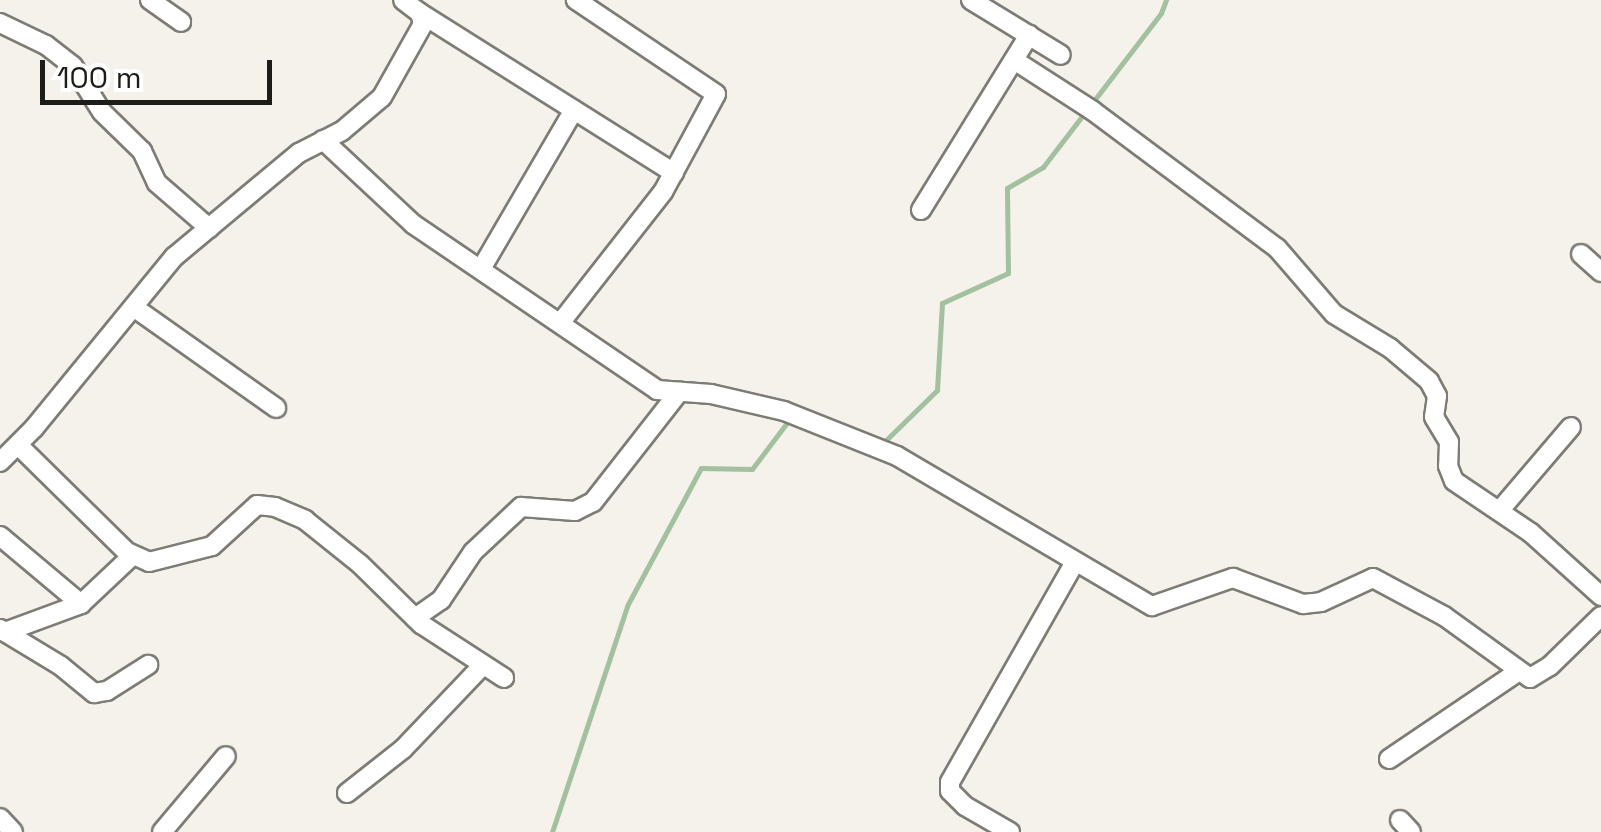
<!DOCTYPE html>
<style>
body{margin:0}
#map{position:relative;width:1601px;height:832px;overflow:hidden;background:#f4f2ea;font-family:"Space Grotesk",sans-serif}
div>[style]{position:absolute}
.stream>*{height:5px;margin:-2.5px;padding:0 2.5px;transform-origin:2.5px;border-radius:2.5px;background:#a3c09f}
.roads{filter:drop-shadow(2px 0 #7d7c75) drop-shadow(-2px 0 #7d7c75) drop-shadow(0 2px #7d7c75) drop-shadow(0 -2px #7d7c75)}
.street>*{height:18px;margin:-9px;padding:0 9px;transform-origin:9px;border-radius:9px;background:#fff}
span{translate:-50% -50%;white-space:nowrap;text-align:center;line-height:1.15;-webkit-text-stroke:10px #fff;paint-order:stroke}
.scale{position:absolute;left:40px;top:60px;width:232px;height:45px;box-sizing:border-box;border:5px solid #1c1c19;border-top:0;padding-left:12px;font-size:30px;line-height:35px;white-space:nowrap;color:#1c1c19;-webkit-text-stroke:8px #fff;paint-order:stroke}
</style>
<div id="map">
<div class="stream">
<i style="left:877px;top:439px;width:8px;rotate:14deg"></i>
<i style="left:885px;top:441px;width:73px;rotate:-44.4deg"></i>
<i style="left:937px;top:390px;width:87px;rotate:-86.7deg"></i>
<i style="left:942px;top:303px;width:72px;rotate:-24.4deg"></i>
<i style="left:1008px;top:273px;width:85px;rotate:-90.7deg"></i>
<i style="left:1007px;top:188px;width:42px;rotate:-30.3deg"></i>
<i style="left:1043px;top:167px;width:194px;rotate:-52.5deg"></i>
<i style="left:1161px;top:13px;width:14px;rotate:-69deg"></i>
<i style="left:552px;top:832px;width:240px;rotate:-71.6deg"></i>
<i style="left:628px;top:604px;width:154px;rotate:-61.8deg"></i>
<i style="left:701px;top:468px;width:51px;rotate:1.1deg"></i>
<i style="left:752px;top:469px;width:61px;rotate:-52.9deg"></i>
</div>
<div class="roads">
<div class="street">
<i style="left:150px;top:0;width:38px;rotate:35deg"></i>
<i style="left:971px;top:0;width:105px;rotate:31.4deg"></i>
<i style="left:420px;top:13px;width:300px;rotate:32.2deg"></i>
<i style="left:0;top:23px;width:51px;rotate:25.6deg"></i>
<i style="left:46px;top:45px;width:34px;rotate:38deg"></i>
<i style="left:73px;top:66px;width:54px;rotate:57.8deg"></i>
<i style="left:102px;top:112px;width:56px;rotate:44.3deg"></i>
<i style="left:142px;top:151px;width:35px;rotate:65deg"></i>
<i style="left:157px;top:183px;width:69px;rotate:40.9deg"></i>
<i style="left:1014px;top:60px;width:94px;rotate:32.8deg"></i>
<i style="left:1093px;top:111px;width:229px;rotate:36.7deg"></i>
<i style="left:1277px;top:248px;width:87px;rotate:49.2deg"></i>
<i style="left:1334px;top:314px;width:66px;rotate:31.3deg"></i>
<i style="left:1390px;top:348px;width:51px;rotate:40.2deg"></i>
<i style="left:1429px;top:381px;width:17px;rotate:62deg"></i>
<i style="left:1437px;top:396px;width:21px;rotate:98deg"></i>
<i style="left:1434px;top:417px;width:29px;rotate:59deg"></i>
<i style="left:1449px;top:442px;width:24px;rotate:92deg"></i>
<i style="left:1448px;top:466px;width:16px;rotate:68deg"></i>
<i style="left:1454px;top:481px;width:93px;rotate:34deg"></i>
<i style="left:1531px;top:533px;width:94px;rotate:42deg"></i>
<i style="left:323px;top:140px;width:123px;rotate:43deg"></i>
<i style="left:413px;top:224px;width:295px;rotate:34.2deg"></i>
<i style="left:657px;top:390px;width:54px;rotate:4.2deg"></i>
<i style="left:711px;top:394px;width:75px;rotate:13.1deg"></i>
<i style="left:784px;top:411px;width:122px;rotate:21.7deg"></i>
<i style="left:897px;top:456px;width:296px;rotate:30.5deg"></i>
<i style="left:1152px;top:606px;width:86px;rotate:-19.1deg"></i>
<i style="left:1233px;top:578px;width:75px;rotate:20.4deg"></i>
<i style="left:1303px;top:604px;width:18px;rotate:-6deg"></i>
<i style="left:1321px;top:602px;width:57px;rotate:-24.8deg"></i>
<i style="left:1373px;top:578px;width:81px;rotate:28.2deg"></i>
<i style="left:1444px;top:616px;width:106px;rotate:35.8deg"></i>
<i style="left:1530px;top:678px;width:23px;rotate:-31deg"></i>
<i style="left:1550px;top:666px;width:71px;rotate:-44.4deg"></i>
<i style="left:921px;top:210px;width:206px;rotate:-58.3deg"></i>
<i style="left:1581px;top:254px;width:27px;rotate:42deg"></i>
<i style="left:481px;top:269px;width:184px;rotate:-59.7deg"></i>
<i style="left:135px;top:308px;width:173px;rotate:35.3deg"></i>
<i style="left:561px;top:322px;width:165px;rotate:-51.9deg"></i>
<i style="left:663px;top:192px;width:111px;rotate:-61.6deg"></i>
<i style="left:716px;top:94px;width:169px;rotate:-146.1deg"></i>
<i style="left:18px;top:445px;width:153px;rotate:44.5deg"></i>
<i style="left:127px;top:552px;width:24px;rotate:24deg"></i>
<i style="left:149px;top:562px;width:65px;rotate:-14.3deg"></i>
<i style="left:212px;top:546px;width:61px;rotate:-42.3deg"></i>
<i style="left:257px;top:505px;width:18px;rotate:6deg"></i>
<i style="left:275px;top:507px;width:33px;rotate:23deg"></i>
<i style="left:305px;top:520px;width:70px;rotate:38.7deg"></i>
<i style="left:360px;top:564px;width:86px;rotate:44.5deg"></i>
<i style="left:421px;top:624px;width:99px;rotate:33deg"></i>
<i style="left:0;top:462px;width:48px;rotate:-45deg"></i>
<i style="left:34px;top:428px;width:221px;rotate:-50.7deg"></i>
<i style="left:174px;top:257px;width:163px;rotate:-39.8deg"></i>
<i style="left:299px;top:153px;width:48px;rotate:-27.1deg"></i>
<i style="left:342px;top:131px;width:52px;rotate:-40.4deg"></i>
<i style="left:382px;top:97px;width:84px;rotate:-60.7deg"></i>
<i style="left:423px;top:24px;width:11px;rotate:-105deg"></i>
<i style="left:420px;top:13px;width:21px;rotate:-143deg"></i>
<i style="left:1500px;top:510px;width:109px;rotate:-49.5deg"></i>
<i style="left:0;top:536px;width:106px;rotate:40deg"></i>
<i style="left:415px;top:618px;width:32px;rotate:-35deg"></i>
<i style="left:441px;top:600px;width:58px;rotate:-56.3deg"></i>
<i style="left:473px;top:552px;width:66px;rotate:-43.2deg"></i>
<i style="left:521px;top:507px;width:54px;rotate:4.2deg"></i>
<i style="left:575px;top:511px;width:20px;rotate:-27deg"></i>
<i style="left:593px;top:502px;width:140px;rotate:-52deg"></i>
<i style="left:0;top:629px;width:71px;rotate:31.2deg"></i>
<i style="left:61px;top:666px;width:43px;rotate:39.3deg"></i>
<i style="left:94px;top:693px;width:13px;rotate:-9deg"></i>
<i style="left:107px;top:691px;width:49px;rotate:-32.4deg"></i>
<i style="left:5px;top:632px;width:81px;rotate:-20.2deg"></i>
<i style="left:81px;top:604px;width:70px;rotate:-43.3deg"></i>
<i style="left:1389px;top:759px;width:157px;rotate:-34.1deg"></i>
<i style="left:347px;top:793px;width:71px;rotate:-38.2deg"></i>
<i style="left:403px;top:749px;width:116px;rotate:-46.4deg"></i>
<i style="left:0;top:818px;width:19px;rotate:47deg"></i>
<i style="left:1400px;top:820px;width:16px;rotate:47deg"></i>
<i style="left:162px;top:832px;width:99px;rotate:-49.9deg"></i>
<i style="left:1010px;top:832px;width:52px;rotate:-150deg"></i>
<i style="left:965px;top:806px;width:21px;rotate:-135deg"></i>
<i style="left:950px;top:791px;width:9px;rotate:-90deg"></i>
<i style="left:950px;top:782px;width:251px;rotate:-60.4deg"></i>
</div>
</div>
<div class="scale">100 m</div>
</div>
